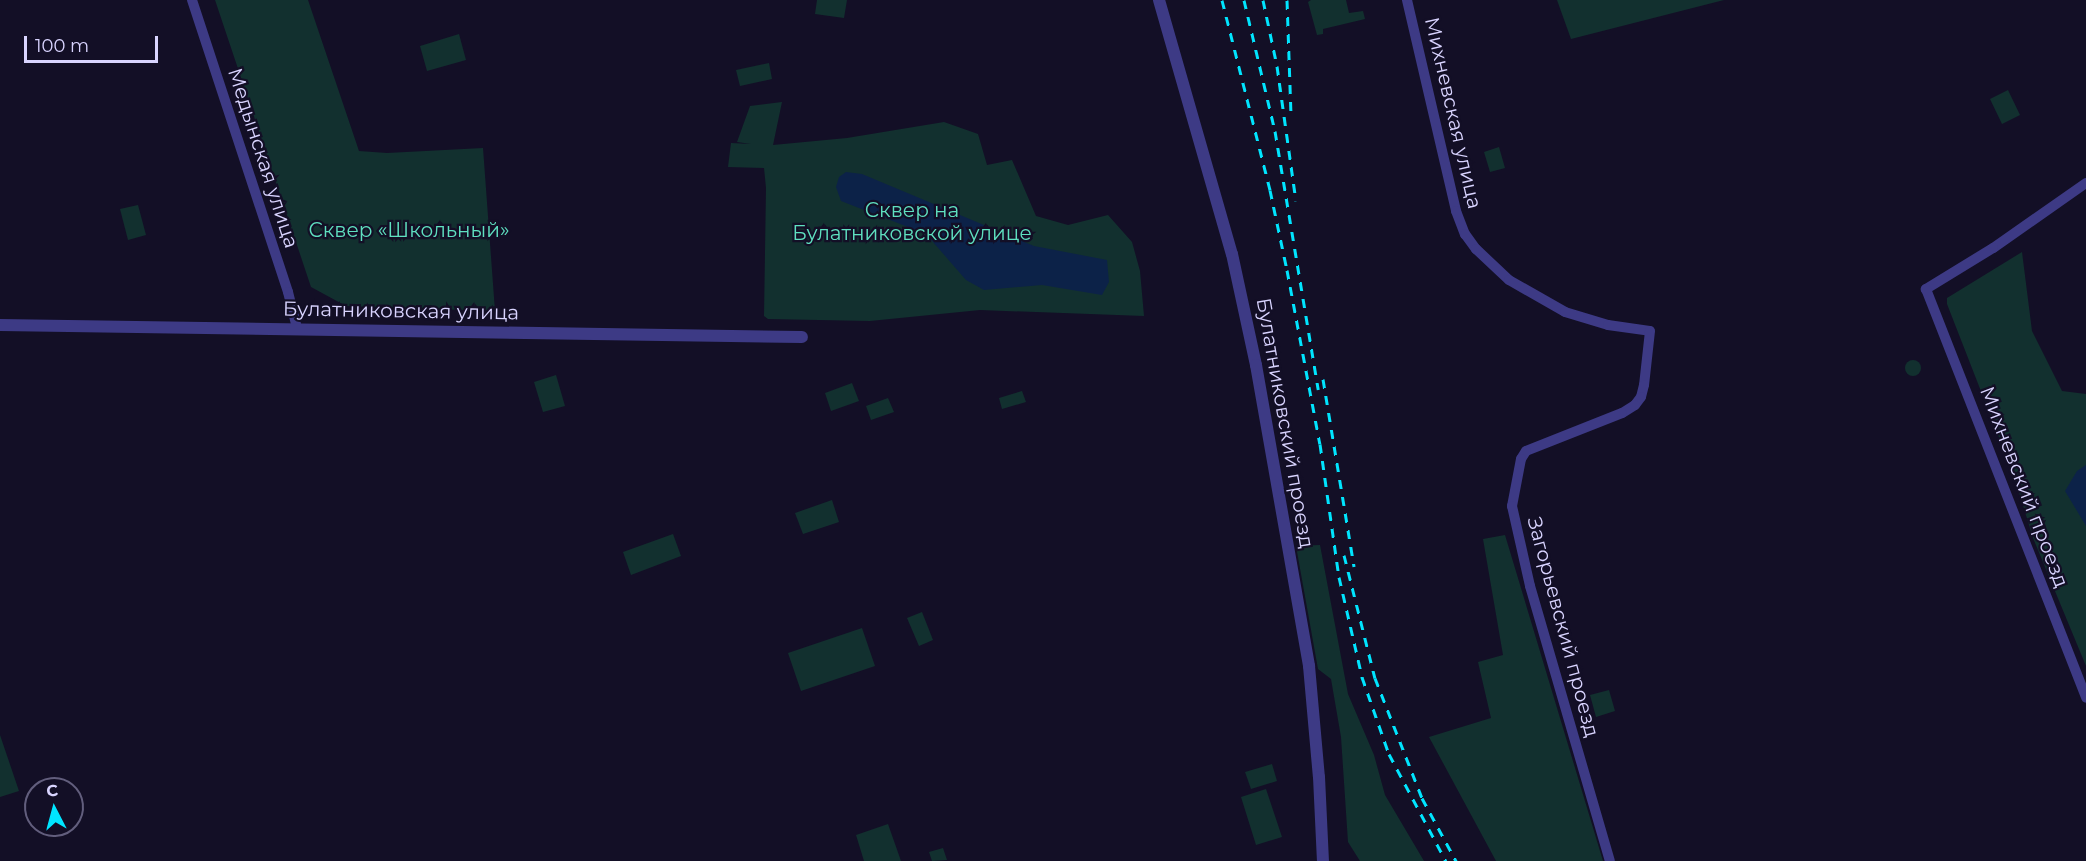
<!DOCTYPE html>
<meta charset="utf-8">
<style>
body{margin:0}
#map{position:relative;width:2086px;height:861px;overflow:hidden;background:#130f26;font-family:Montserrat,sans-serif}
div>[style]{position:absolute}
.green>*{inset:0;background:#12302f}
.round{border-radius:50%}
.water>*{inset:0;background:#0c2248}
.minor>*{height:10px;margin:-5px;padding:0 5px;transform-origin:5px;border-radius:5px;background:#3d3a85}
.tertiary>*{height:12px;margin:-6px;padding:0 6px;transform-origin:6px;border-radius:6px;background:#3d3a85}
.rail>*{height:3px;margin-top:-1.5px;transform-origin:0;background:repeating-linear-gradient(90deg,#00e5ff 0 9px,transparent 0 17px)}
span{translate:-50% -50%;white-space:nowrap;text-align:center;line-height:1.15;-webkit-text-stroke:4.5px #130f26;paint-order:stroke}
.street-label{font-size:20px;color:#d9d4ff}
.park-label{font-size:20px;color:#5fe0c0}
.north{position:absolute;left:24px;top:777px;width:60px;height:60px;box-sizing:border-box;background:#130f26;border:2px solid #625e7d;border-radius:50%;rotate:354deg;font-size:16px;font-weight:700;line-height:24px;text-align:center;color:#d9d4ff}
.north::after{content:'';display:block;margin:auto;width:21px;height:27px;background:#00e5ff;clip-path:polygon(50% 0,100% 100%,50% 72%,0 100%)}
.scale{position:absolute;left:24px;top:36px;width:134px;height:27px;box-sizing:border-box;border:3px solid #d9d4ff;border-top:0;padding-left:8px;font-size:18px;line-height:21px;white-space:nowrap;color:#d9d4ff;-webkit-text-stroke:4px #130f26;paint-order:stroke}
</style>
<div id="map">
<div class="green">
<i style="clip-path:polygon(215px 0,308px 0,359px 151px,387px 153px,483px 148px,495px 311px,346px 306px,311px 287px)"></i>
<i style="clip-path:polygon(817px 0,847px 0,844px 18px,815px 14px)"></i>
<i style="clip-path:polygon(1311px 0,1346px 0,1349px 13px,1363px 11px,1365px 19px,1323px 29px,1323px 34px,1317px 35px,1308px 2px)"></i>
<i style="clip-path:polygon(1557px 0,1724px 0,1571px 39px)"></i>
<i style="clip-path:polygon(459px 34px,466px 60px,427px 71px,420px 46px)"></i>
<i style="clip-path:polygon(769px 63px,772px 79px,740px 86px,736px 70px)"></i>
<i style="clip-path:polygon(2008px 90px,2020px 115px,2002px 124px,1990px 99px)"></i>
<i style="clip-path:polygon(782px 102px,773px 145px,847px 138px,944px 122px,978px 134px,987px 165px,1012px 160px,1036px 216px,1068px 225px,1108px 215px,1132px 242px,1140px 271px,1144px 316px,980px 310px,870px 321px,768px 319px,764px 316px,766px 188px,764px 168px,728px 167px,731px 143px,751px 144px,737px 142px,750px 106px)"></i>
<i style="clip-path:polygon(1499px 147px,1505px 168px,1490px 172px,1484px 152px)"></i>
<i style="clip-path:polygon(138px 205px,146px 235px,128px 240px,120px 209px)"></i>
<i style="clip-path:polygon(2022px 252px,2032px 331px,2062px 391px,2086px 394px,2086px 666px,2033px 538px,2014px 476px,1947px 304px,1947px 298px)"></i>
<i class="round" style="left:1905px;top:360px;width:16px;height:16px"></i>
<i style="clip-path:polygon(556px 375px,565px 406px,543px 412px,534px 382px)"></i>
<i style="clip-path:polygon(852px 383px,859px 401px,831px 411px,825px 393px)"></i>
<i style="clip-path:polygon(1022px 391px,1026px 402px,1002px 409px,999px 398px)"></i>
<i style="clip-path:polygon(888px 398px,894px 412px,871px 420px,866px 406px)"></i>
<i style="clip-path:polygon(832px 500px,839px 522px,803px 534px,795px 513px)"></i>
<i style="clip-path:polygon(673px 534px,681px 556px,631px 575px,623px 552px)"></i>
<i style="clip-path:polygon(1505px 535px,1603px 861px,1496px 861px,1429px 737px,1491px 718px,1478px 662px,1503px 655px,1483px 539px)"></i>
<i style="clip-path:polygon(1320px 545px,1348px 694px,1374px 755px,1385px 795px,1424px 861px,1360px 861px,1348px 842px,1341px 737px,1331px 679px,1318px 669px,1296px 546px)"></i>
<i style="clip-path:polygon(922px 612px,933px 640px,919px 646px,907px 618px)"></i>
<i style="clip-path:polygon(862px 628px,875px 666px,801px 691px,788px 653px)"></i>
<i style="clip-path:polygon(1609px 690px,1615px 711px,1596px 717px,1590px 695px)"></i>
<i style="clip-path:polygon(0 735px,19px 791px,0 797px)"></i>
<i style="clip-path:polygon(1272px 764px,1277px 781px,1251px 789px,1245px 772px)"></i>
<i style="clip-path:polygon(1266px 789px,1282px 837px,1256px 845px,1241px 797px)"></i>
<i style="clip-path:polygon(888px 824px,901px 861px,864px 861px,856px 835px)"></i>
<i style="clip-path:polygon(943px 848px,947px 860px,932px 861px,929px 852px)"></i>
</div>
<div class="water">
<i style="clip-path:polygon(846px 172px,862px 174px,1034px 246px,1107px 260px,1109px 282px,1102px 295px,1042px 285px,984px 290px,966px 280px,926px 234px,841px 201px,836px 187px,839px 177px)"></i>
<i style="clip-path:polygon(2086px 465px,2086px 526px,2065px 491px,2077px 471px)"></i>
</div>
<div class="minor">
<i style="left:192px;top:0;width:307px;rotate:71.8deg"></i>
<i style="left:288px;top:292px;width:38px;rotate:76deg"></i>
<i style="left:1407px;top:0;width:217px;rotate:76.9deg"></i>
<i style="left:1456px;top:211px;width:25px;rotate:69deg"></i>
<i style="left:1465px;top:234px;width:19px;rotate:54deg"></i>
<i style="left:1476px;top:249px;width:45px;rotate:43.2deg"></i>
<i style="left:1509px;top:280px;width:64px;rotate:29.7deg"></i>
<i style="left:1565px;top:312px;width:45px;rotate:16.8deg"></i>
<i style="left:1608px;top:325px;width:42px;rotate:8.1deg"></i>
<i style="left:1650px;top:331px;width:54px;rotate:96.3deg"></i>
<i style="left:1644px;top:385px;width:12px;rotate:104deg"></i>
<i style="left:1641px;top:397px;width:10px;rotate:127deg"></i>
<i style="left:1635px;top:405px;width:15px;rotate:148deg"></i>
<i style="left:1622px;top:413px;width:103px;rotate:158.4deg"></i>
<i style="left:1526px;top:451px;width:9px;rotate:122deg"></i>
<i style="left:1521px;top:459px;width:48px;rotate:100.8deg"></i>
<i style="left:1512px;top:506px;width:82px;rotate:77.3deg"></i>
<i style="left:1530px;top:586px;width:286px;rotate:73.8deg"></i>
<i style="left:2086px;top:183px;width:113px;rotate:145deg"></i>
<i style="left:1993px;top:248px;width:79px;rotate:148.5deg"></i>
<i style="left:1926px;top:289px;width:439px;rotate:68.6deg"></i>
</div>
<div class="tertiary">
<i style="left:1159px;top:0;width:264px;rotate:74deg"></i>
<i style="left:1232px;top:254px;width:114px;rotate:77.8deg"></i>
<i style="left:1256px;top:365px;width:306px;rotate:80deg"></i>
<i style="left:1309px;top:666px;width:111px;rotate:84.9deg"></i>
<i style="left:1319px;top:777px;width:84px;rotate:87.3deg"></i>
<i style="left:0;top:325px;width:802px;rotate:0.86deg"></i>
</div>
<div class="rail">
<i style="left:1222px;top:0;width:196px;rotate:75.8deg"></i>
<i style="left:1270px;top:190px;width:82px;rotate:78deg"></i>
<i style="left:1287px;top:270px;width:177px;rotate:79.3deg"></i>
<i style="left:1320px;top:444px;width:134px;rotate:81.9deg"></i>
<i style="left:1339px;top:577px;width:103px;rotate:77deg"></i>
<i style="left:1362px;top:677px;width:82px;rotate:70.7deg"></i>
<i style="left:1389px;top:754px;width:121px;rotate:62deg"></i>
<i style="left:1244px;top:0;width:135px;rotate:76.7deg"></i>
<i style="left:1275px;top:131px;width:262px;rotate:80.5deg"></i>
<i style="left:1263px;top:0;width:67px;rotate:78deg"></i>
<i style="left:1277px;top:66px;width:136px;rotate:82deg"></i>
<i style="left:1287px;top:0;width:113px;rotate:88deg"></i>
<i style="left:1323px;top:379px;width:190px;rotate:80.6deg"></i>
<i style="left:1344px;top:555px;width:127px;rotate:75.9deg"></i>
<i style="left:1375px;top:678px;width:129px;rotate:68.6deg"></i>
<i style="left:1422px;top:798px;width:72px;rotate:61.6deg"></i>
</div>
<div class="street-label">
<span style="left:1453px;top:113px;rotate:77deg">Михневская улица</span>
<span style="left:263px;top:158px;rotate:72deg">Медынская улица</span>
<span style="left:401px;top:311px;rotate:1deg">Булатниковская улица</span>
<span style="left:1285px;top:423px;rotate:80deg">Булатниковский проезд</span>
<span style="left:2024px;top:487px;rotate:69deg">Михневский проезд</span>
<span style="left:1563px;top:627px;rotate:75deg">Загорьевский проезд</span>
</div>
<div class="park-label">
<span style="left:912px;top:222px">Сквер на<br>Булатниковской улице</span>
<span style="left:409px;top:230px">Сквер «Школьный»</span>
</div>
<div class="north">С</div>
<div class="scale">100 m</div>
</div>
